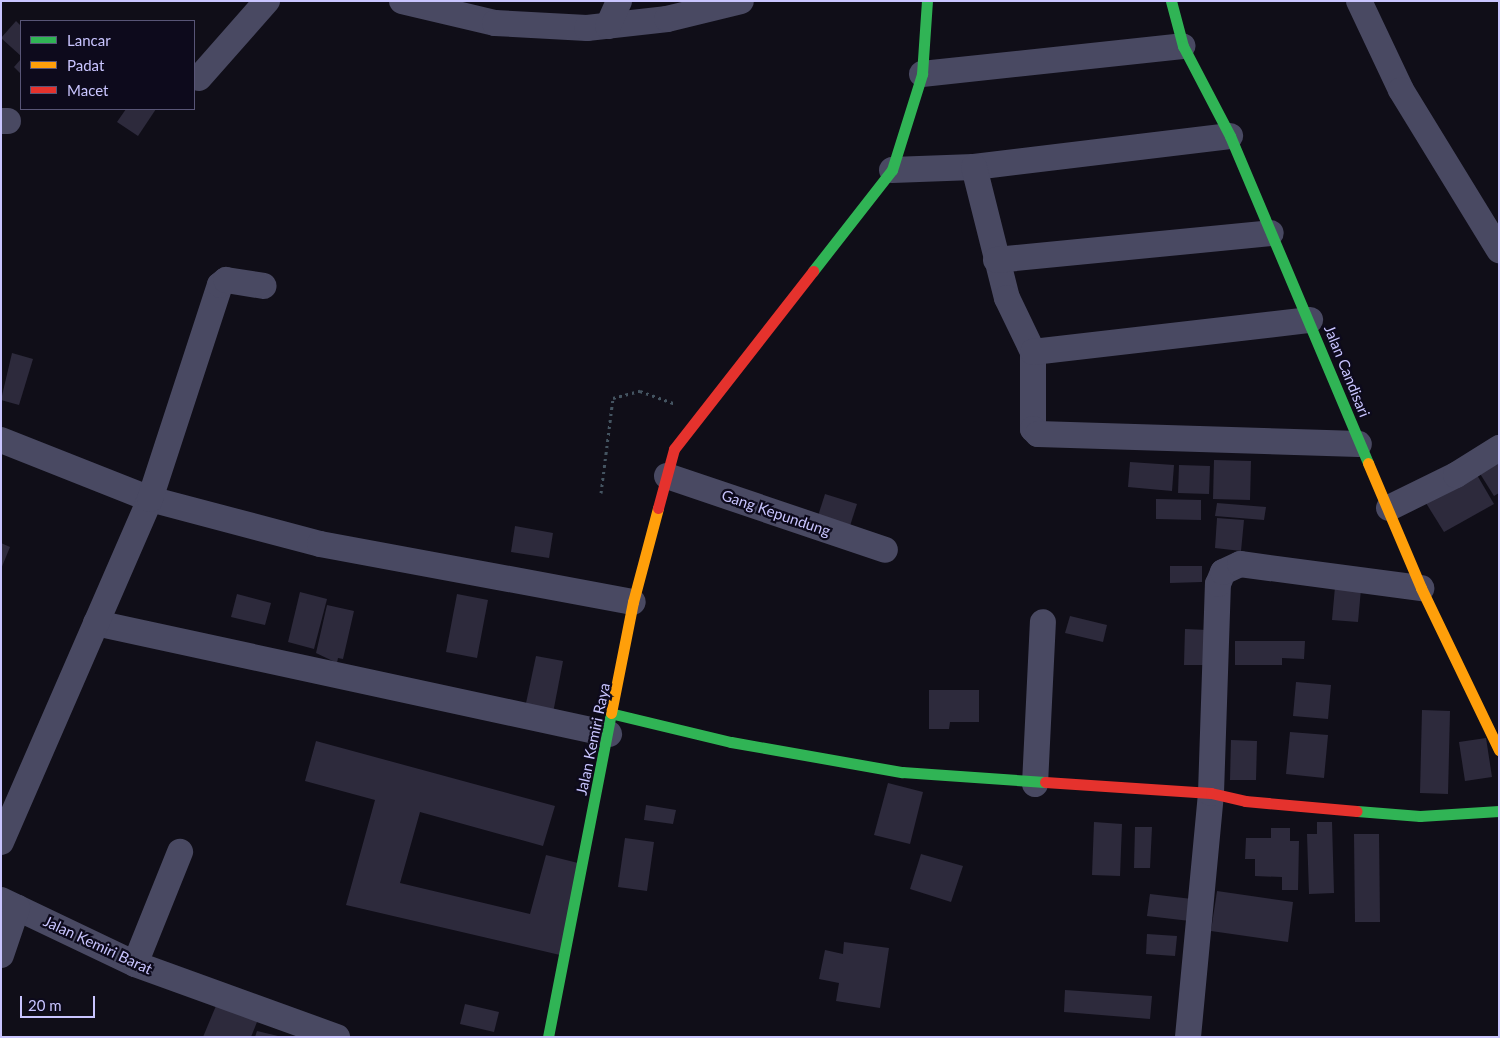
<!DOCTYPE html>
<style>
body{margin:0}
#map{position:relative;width:1500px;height:1038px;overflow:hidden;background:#100e18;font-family:Lato,sans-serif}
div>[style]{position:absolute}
.building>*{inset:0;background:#2d2a3c}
.path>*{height:3px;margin-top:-1.5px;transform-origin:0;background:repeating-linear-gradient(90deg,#445461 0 2.5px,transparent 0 6.5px)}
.street>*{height:26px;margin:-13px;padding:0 13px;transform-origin:13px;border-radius:13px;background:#494962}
.fast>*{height:11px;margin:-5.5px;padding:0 5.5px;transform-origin:5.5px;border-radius:5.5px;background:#30b455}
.slow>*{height:11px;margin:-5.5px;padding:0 5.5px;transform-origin:5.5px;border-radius:5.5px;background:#ff9f0a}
.jam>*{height:11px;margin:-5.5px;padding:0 5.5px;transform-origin:5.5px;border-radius:5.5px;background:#e5322d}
span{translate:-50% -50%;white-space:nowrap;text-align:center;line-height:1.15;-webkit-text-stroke:4.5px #0d0a1c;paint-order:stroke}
.street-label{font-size:15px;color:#c9c5ff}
.frame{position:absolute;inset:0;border:2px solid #c9c5ff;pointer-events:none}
.legend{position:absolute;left:20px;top:20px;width:175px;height:90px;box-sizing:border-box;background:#0d0a1c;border:1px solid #585577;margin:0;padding:6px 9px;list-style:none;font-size:15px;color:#c9c5ff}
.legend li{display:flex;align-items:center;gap:10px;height:25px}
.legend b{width:25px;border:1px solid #585577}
.scale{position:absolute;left:20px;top:996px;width:75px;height:22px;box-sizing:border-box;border:2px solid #c9c5ff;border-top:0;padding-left:6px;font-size:15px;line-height:18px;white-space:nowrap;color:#c9c5ff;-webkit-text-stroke:4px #0d0a1c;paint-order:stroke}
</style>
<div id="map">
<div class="building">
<i style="clip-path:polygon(16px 21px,21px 26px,21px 56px,1px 38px)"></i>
<i style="clip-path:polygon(21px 59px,21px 74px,14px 67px)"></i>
<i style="clip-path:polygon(126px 109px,156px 109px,138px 136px,117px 122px)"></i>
<i style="clip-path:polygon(12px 353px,33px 359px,19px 405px,1px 400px)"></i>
<i style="clip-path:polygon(1214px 460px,1251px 461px,1250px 500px,1213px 499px)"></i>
<i style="clip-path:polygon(1499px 461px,1499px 493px,1494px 496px,1479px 472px)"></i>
<i style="clip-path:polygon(1130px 462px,1174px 465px,1172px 491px,1128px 487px)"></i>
<i style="clip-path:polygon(1179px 465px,1210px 466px,1209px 494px,1178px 493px)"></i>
<i style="clip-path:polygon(1477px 475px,1494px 504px,1444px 532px,1426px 503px)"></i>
<i style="clip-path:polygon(825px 494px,857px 504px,849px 529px,817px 519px)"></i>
<i style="clip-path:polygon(1156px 499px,1201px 500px,1201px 520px,1156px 519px)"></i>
<i style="clip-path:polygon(1217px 503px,1266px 507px,1264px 520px,1215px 516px)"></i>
<i style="clip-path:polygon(1217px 518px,1244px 520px,1241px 551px,1215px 548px)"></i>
<i style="clip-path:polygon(515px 526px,553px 533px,549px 558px,511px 552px)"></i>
<i style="clip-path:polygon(1px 543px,10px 547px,1px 569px)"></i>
<i style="clip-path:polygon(1170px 566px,1202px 566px,1202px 582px,1170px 583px)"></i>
<i style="clip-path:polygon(1335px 587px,1361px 589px,1358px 622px,1332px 620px)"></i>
<i style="clip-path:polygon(300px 592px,327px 599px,314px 649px,288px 642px)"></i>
<i style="clip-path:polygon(237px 594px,271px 603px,265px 625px,231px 617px)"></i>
<i style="clip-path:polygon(457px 594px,488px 600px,477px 658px,446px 652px)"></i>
<i style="clip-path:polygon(327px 605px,354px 611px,343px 659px,338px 658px,337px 663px,316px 653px)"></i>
<i style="clip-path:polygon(1070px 616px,1107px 625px,1103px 642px,1065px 633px)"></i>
<i style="clip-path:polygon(1185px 629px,1208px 630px,1208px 665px,1184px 665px)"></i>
<i style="clip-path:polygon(1235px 641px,1305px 641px,1304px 659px,1282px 658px,1282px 665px,1235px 665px)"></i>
<i style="clip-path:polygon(536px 656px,563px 661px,553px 713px,525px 708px)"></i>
<i style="clip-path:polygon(1296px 682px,1331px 685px,1328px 719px,1293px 716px)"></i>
<i style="clip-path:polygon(929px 690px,979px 690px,979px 722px,950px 722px,949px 729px,929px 729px)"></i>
<i style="clip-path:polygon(1422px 710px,1450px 711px,1448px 794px,1420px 793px)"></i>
<i style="clip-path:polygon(1290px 732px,1328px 735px,1324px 778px,1286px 774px)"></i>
<i style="clip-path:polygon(1486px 738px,1492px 777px,1465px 781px,1459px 742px)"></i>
<i style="clip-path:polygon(1231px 740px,1257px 741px,1256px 780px,1230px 780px)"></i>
<i style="clip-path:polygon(316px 741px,555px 806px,543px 846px,420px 812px,400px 883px,530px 914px,546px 855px,578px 863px,560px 955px,346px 905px,375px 800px,305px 781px)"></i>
<i style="clip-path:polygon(888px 783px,923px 792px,910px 844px,874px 835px)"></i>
<i style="clip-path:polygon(646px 805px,676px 810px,673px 824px,644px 820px)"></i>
<i style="clip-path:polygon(1094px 822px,1122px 824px,1120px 876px,1092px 875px)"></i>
<i style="clip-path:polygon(1317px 822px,1332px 822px,1334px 893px,1309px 894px,1307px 834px,1317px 834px)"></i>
<i style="clip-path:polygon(1135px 827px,1152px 827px,1150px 868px,1134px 868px)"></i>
<i style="clip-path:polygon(1271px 828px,1290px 828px,1290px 841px,1299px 841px,1298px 890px,1282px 890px,1282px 877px,1255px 876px,1255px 859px,1245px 859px,1246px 838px,1271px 838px)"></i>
<i style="clip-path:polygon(1354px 834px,1379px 834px,1380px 922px,1355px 922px)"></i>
<i style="clip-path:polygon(625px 838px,654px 842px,647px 891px,618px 887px)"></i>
<i style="clip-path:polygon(921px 854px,963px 866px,951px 902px,910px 889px)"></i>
<i style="clip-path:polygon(1217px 891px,1293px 902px,1288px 942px,1211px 931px)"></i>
<i style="clip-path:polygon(1150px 894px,1192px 899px,1190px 921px,1147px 916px)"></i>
<i style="clip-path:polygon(1147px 934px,1177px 936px,1175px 956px,1146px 954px)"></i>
<i style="clip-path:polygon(844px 942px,889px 948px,880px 1008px,836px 1001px,839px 983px,819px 979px,825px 950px,843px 954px)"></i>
<i style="clip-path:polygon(1065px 990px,1152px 996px,1150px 1019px,1064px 1012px)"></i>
<i style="clip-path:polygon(218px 1001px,259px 1017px,251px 1037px,203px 1037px)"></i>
<i style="clip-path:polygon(465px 1004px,499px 1012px,494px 1032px,460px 1024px)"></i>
<i style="clip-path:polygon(257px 1031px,278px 1036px,278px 1037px,255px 1037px)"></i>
</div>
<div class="path">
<i style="left:601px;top:493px;width:96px;rotate:-82.8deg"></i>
<i style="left:613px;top:398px;width:28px;rotate:-15deg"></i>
<i style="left:640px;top:391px;width:38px;rotate:20deg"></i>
</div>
<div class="street">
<i style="left:402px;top:1px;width:96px;rotate:13.3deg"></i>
<i style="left:495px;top:23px;width:92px;rotate:3.1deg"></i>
<i style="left:587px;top:28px;width:81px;rotate:-6.4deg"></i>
<i style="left:667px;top:19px;width:76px;rotate:-13.7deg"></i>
<i style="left:1359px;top:1px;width:98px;rotate:64.7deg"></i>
<i style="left:1401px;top:90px;width:188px;rotate:58.5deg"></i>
<i style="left:608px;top:26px;width:27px;rotate:-66deg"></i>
<i style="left:922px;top:74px;width:262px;rotate:-6.1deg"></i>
<i style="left:199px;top:78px;width:103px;rotate:-48.6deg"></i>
<i style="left:1px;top:121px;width:7px"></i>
<i style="left:974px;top:167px;width:258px;rotate:-6.9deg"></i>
<i style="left:892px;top:170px;width:82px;rotate:-2.1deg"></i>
<i style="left:974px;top:167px;width:135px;rotate:75.9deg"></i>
<i style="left:1007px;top:298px;width:60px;rotate:64.3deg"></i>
<i style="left:1033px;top:352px;width:77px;rotate:90deg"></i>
<i style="left:1033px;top:429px;width:7px;rotate:45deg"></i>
<i style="left:1038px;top:434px;width:321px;rotate:1.8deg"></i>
<i style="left:996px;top:260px;width:276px;rotate:-5.6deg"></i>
<i style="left:1033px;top:352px;width:279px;rotate:-6.6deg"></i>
<i style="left:1px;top:440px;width:160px;rotate:21.6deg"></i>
<i style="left:150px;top:499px;width:176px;rotate:14.8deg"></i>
<i style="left:320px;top:544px;width:318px;rotate:10.5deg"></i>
<i style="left:667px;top:476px;width:230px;rotate:18.7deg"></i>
<i style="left:1389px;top:508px;width:75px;rotate:-26.2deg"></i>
<i style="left:1456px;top:475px;width:51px;rotate:-32.1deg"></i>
<i style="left:96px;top:623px;width:525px;rotate:12.21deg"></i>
<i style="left:1035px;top:784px;width:162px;rotate:-87.2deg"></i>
<i style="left:1px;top:842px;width:374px;rotate:-66.5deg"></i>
<i style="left:150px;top:499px;width:225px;rotate:-71.9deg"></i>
<i style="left:220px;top:285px;width:8px;rotate:-40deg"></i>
<i style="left:226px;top:280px;width:38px;rotate:9deg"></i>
<i style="left:1px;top:900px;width:148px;rotate:25.5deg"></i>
<i style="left:135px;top:964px;width:215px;rotate:19.9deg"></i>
<i style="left:1px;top:955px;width:50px;rotate:-71.2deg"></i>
<i style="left:135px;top:964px;width:121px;rotate:-68.1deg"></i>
<i style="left:1188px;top:1037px;width:245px;rotate:-84.6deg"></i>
<i style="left:1211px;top:793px;width:209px;rotate:-88.1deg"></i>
<i style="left:1218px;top:584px;width:13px;rotate:-67deg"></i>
<i style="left:1223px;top:572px;width:19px;rotate:-25deg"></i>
<i style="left:1240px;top:564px;width:183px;rotate:7.6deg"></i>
</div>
<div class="fast">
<i style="left:1171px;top:1px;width:47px;rotate:75.1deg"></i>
<i style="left:1183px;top:46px;width:102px;rotate:62.4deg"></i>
<i style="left:1230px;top:136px;width:355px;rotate:67.1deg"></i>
<i style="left:813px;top:271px;width:128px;rotate:-52deg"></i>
<i style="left:892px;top:170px;width:101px;rotate:-72.6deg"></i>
<i style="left:922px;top:74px;width:73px;rotate:-86.1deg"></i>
<i style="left:614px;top:714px;width:120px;rotate:13.5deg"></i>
<i style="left:731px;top:742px;width:174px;rotate:10deg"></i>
<i style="left:902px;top:772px;width:143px;rotate:4deg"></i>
<i style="left:1357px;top:811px;width:63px;rotate:4.5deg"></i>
<i style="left:1420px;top:816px;width:79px;rotate:-3.6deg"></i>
<i style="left:548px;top:1037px;width:330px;rotate:-79deg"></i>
</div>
<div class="slow">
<i style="left:1368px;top:463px;width:136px;rotate:67deg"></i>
<i style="left:1421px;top:588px;width:180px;rotate:64.3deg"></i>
<i style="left:611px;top:713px;width:113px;rotate:-78.8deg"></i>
<i style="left:633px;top:602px;width:97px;rotate:-75.1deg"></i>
</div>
<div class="jam">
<i style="left:658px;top:508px;width:61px;rotate:-74.8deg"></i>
<i style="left:674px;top:449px;width:226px;rotate:-52deg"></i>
<i style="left:1045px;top:782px;width:166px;rotate:3.8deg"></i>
<i style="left:1211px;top:793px;width:35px;rotate:13deg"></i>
<i style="left:1245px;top:801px;width:112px;rotate:5.1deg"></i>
</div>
<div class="street-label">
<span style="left:1347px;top:371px;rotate:68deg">Jalan Candisari</span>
<span style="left:776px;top:513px;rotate:19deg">Gang Kepundung</span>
<span style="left:593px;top:739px;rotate:-78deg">Jalan Kemiri Raya</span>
<span style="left:98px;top:945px;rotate:25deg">Jalan Kemiri Barat</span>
</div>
<div class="frame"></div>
<ul class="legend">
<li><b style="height:6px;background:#30b455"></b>Lancar</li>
<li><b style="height:6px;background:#ff9f0a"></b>Padat</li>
<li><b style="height:6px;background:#e5322d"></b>Macet</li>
</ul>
<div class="scale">20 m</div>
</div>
